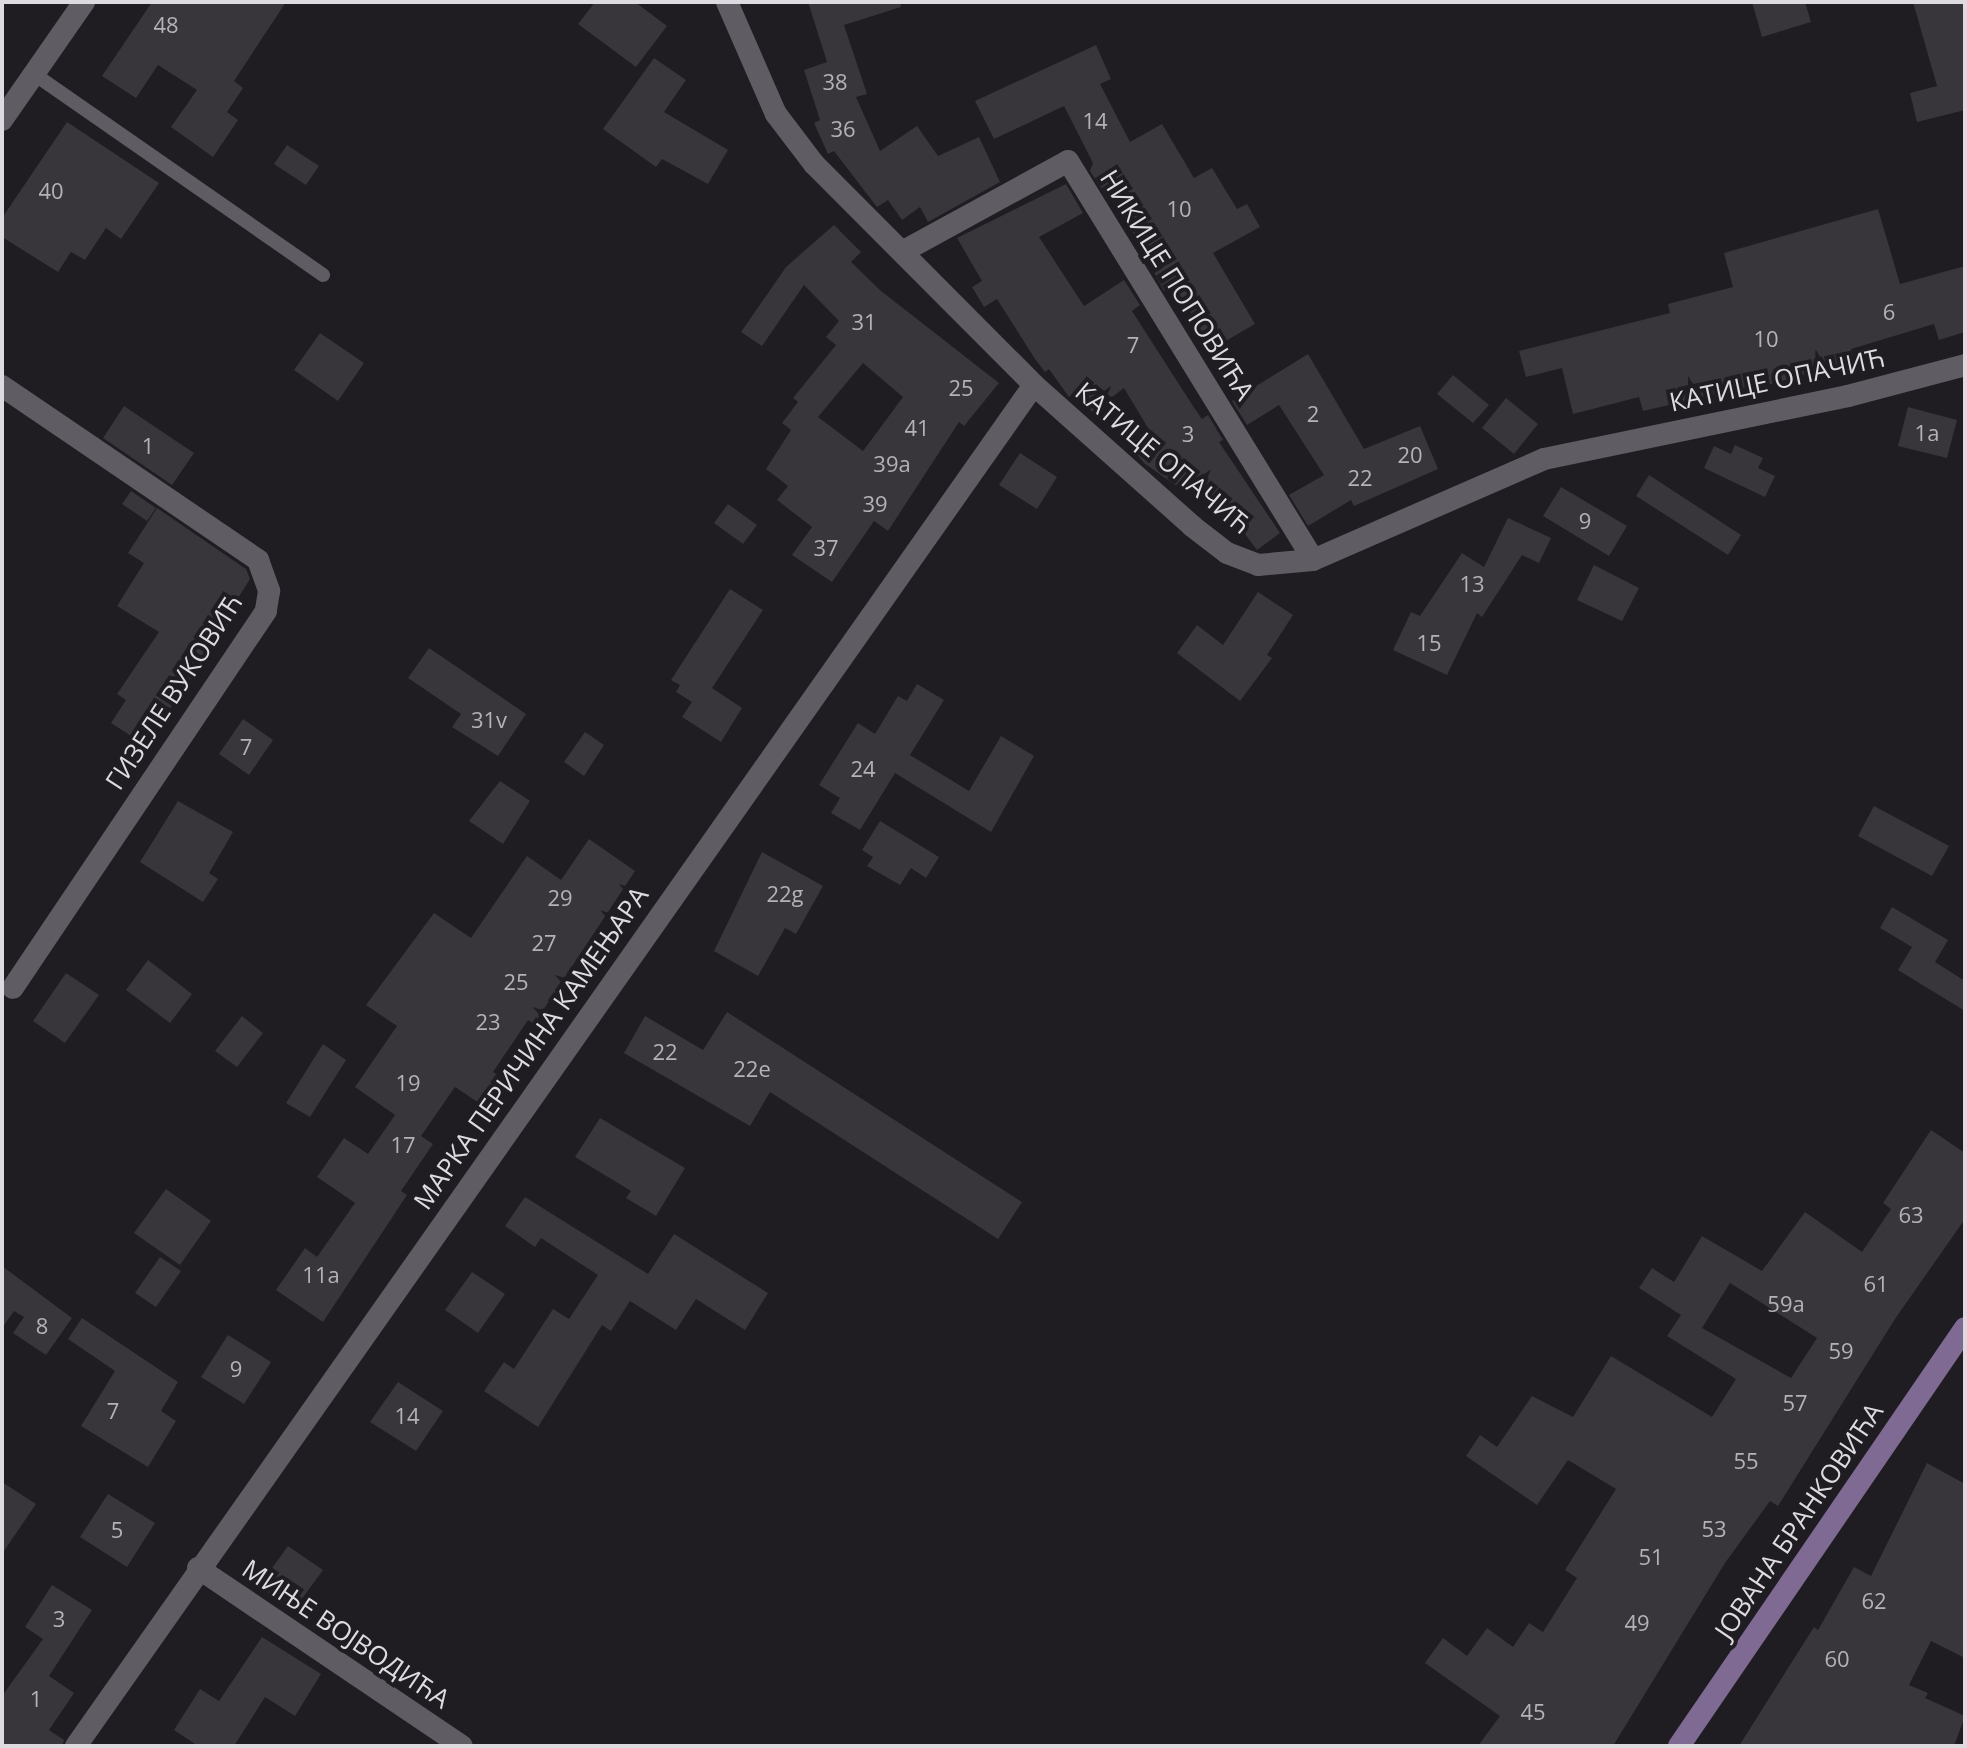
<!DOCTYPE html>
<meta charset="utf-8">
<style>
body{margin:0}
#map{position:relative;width:1967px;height:1748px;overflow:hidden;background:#1f1c22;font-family:"Open Sans",sans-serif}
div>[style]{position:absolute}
.building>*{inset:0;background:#38353b}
.service>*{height:14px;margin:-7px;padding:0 7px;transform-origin:7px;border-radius:7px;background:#5f5c63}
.minor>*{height:22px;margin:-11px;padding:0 11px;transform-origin:11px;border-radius:11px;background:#5f5c63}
.secondary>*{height:22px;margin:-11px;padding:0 11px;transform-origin:11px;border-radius:11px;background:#7e6a92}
span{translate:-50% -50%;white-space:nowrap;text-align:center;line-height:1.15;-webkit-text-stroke:8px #1f1c22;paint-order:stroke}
.number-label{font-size:22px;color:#b4b2b6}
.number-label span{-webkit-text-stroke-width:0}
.street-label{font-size:26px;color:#dddbdf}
.frame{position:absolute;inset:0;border:4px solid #dddbdf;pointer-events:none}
</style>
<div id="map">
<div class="building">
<i style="clip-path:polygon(152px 2px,286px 2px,234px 81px,243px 88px,227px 112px,238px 120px,213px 157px,171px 127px,197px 90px,158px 65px,136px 98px,102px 76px)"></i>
<i style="clip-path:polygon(595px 2px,635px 2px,667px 26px,636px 67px,578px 24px)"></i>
<i style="clip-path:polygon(808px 2px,900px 2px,901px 7px,844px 25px,867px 94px,856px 97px,880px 151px,917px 126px,938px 156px,979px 137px,1000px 182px,928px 222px,920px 207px,902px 220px,888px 200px,877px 207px,834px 151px,828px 154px,814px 123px,820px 120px,804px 70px,827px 62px)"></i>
<i style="clip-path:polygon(1752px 2px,1805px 2px,1811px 22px,1762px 37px)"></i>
<i style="clip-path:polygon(1913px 2px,1965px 2px,1965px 110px,1917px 122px,1910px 93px,1937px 86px)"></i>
<i style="clip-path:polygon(1096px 45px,1111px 79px,1100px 84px,1130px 142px,1162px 124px,1194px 178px,1212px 168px,1237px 209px,1247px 204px,1260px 227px,1213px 253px,1255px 324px,1212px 349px,1174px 285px,1164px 291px,1117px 203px,1108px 199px,1090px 171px,1093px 163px,1064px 106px,994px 139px,975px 101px)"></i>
<i style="clip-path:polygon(654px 58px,686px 80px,664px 112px,728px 150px,708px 184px,662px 159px,656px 167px,603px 129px)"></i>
<i style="clip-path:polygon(67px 122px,159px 183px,121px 239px,106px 228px,85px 260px,71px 252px,58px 272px,2px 237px,2px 218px)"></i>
<i style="clip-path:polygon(287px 145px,319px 166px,306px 185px,274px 164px)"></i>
<i style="clip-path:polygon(1066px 184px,1083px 213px,1039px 237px,1084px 306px,1124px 280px,1140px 305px,1132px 311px,1193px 406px,1202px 419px,1208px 415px,1223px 440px,1219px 442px,1280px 533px,1257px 550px,1227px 510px,1218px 516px,1195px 479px,1185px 492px,1144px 463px,1132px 448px,1151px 433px,1124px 388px,1092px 412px,1077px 392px,1069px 397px,1049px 369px,1045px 372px,1035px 359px,997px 299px,984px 307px,972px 287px,982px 281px,957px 238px)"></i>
<i style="clip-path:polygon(1878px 209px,1900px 284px,1965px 266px,1965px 332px,1939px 340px,1934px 324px,1851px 349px,1854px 360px,1752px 390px,1751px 386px,1643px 411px,1639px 397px,1573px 414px,1562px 368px,1526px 377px,1519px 351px,1670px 313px,1668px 304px,1733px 287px,1724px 253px)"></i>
<i style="clip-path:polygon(evenodd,834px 225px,861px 252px,851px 262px,881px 291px,999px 383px,964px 426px,959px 422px,888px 531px,874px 521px,832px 582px,792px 555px,812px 527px,777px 500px,788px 486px,766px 469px,791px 430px,782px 423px,798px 402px,793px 398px,836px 345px,826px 337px,839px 321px,804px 285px,762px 346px,741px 332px,786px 267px,834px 225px,863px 363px,903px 397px,863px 451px,818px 417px,863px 363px)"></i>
<i style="clip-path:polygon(320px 333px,364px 363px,338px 401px,294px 370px)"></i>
<i style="clip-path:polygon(1308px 354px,1364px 449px,1420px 426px,1438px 469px,1354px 506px,1351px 500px,1308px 526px,1289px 495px,1324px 475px,1279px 405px,1247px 425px,1232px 401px)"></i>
<i style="clip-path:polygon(1453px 375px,1489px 405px,1473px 423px,1437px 394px)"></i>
<i style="clip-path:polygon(1506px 398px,1538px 424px,1514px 454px,1482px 428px)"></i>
<i style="clip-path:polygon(124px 406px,194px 453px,172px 485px,103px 438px)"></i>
<i style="clip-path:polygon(1908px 407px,1957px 420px,1947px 458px,1898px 446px)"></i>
<i style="clip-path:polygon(1735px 445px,1763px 458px,1758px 468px,1775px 476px,1765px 497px,1704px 468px,1714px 446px,1731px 454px)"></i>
<i style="clip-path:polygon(1020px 453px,1057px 477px,1037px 509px,999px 485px)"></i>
<i style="clip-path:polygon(1649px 475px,1741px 535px,1728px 555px,1636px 496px)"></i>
<i style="clip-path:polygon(1561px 487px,1627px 526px,1609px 556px,1543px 516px)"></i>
<i style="clip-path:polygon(131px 491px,156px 508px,147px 521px,122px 504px)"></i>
<i style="clip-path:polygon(728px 504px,757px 525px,743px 544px,714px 523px)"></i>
<i style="clip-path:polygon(157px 508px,246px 569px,250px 579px,228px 614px,233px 618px,145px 745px,111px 723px,126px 700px,117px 694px,159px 632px,117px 606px,144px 563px,128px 553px)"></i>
<i style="clip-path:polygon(1508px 518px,1551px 538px,1539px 563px,1522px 555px,1482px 617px,1477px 613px,1447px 675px,1393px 650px,1411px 612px,1420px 616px,1462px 553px,1484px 567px)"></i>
<i style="clip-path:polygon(1594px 565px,1639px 588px,1622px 621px,1577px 600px)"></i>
<i style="clip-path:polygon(730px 589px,763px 610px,712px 688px,742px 708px,721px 742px,682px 717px,692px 702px,676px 692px,680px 685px,671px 680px)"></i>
<i style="clip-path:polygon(1258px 592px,1293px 615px,1267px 655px,1272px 658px,1240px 701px,1177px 653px,1197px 625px,1223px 645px)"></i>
<i style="clip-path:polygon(429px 648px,526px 714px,498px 756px,452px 727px,461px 714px,408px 678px)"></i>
<i style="clip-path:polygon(917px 684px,944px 700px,910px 755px,969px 791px,1001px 736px,1034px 756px,991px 832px,895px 773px,860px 830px,831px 813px,840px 798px,819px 785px,858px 723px,875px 734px,898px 696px,907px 701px)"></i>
<i style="clip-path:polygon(243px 719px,273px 740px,249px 775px,219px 754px)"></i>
<i style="clip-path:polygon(585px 732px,604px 745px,584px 776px,564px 762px)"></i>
<i style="clip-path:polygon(500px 781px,530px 801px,503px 844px,469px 821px)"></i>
<i style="clip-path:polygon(178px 801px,233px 832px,209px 873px,218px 879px,203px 902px,140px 862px)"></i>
<i style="clip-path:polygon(1874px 806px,1949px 846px,1932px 876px,1858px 836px)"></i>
<i style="clip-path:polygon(880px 821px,939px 857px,926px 878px,911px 868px,900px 885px,867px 866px,873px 857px,862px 850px)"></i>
<i style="clip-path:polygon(589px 839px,635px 871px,534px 1024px,528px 1020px,493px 1072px,498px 1075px,479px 1103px,455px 1087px,421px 1136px,433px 1144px,401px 1191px,407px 1195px,323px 1322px,276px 1290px,305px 1248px,317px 1257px,355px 1203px,317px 1177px,344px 1138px,368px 1154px,395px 1115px,355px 1087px,397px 1026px,366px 1005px,434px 913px,471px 938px,527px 856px,561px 880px)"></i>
<i style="clip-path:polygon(762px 852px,823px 886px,796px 934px,785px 928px,758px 976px,714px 951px)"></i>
<i style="clip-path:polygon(1892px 907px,1948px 940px,1935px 962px,1965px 981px,1965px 1011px,1898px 970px,1912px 947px,1880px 928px)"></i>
<i style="clip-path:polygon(148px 960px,192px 994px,170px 1023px,126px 990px)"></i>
<i style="clip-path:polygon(66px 973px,99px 995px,65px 1043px,33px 1021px)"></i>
<i style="clip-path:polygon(727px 1012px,1022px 1202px,998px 1239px,770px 1092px,750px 1126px,624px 1053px,645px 1016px,703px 1050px)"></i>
<i style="clip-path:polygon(242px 1016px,263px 1033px,237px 1067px,215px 1051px)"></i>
<i style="clip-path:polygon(323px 1044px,346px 1060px,310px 1117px,286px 1103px)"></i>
<i style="clip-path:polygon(600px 1118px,685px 1168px,656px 1216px,626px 1198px,631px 1191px,575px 1157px)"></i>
<i style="clip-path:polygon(evenodd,1931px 1130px,1965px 1153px,1965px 1219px,1895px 1319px,1778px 1506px,1770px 1501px,1725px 1563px,1613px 1746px,1478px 1746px,1500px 1716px,1425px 1663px,1443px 1638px,1467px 1656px,1487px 1628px,1513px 1647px,1529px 1623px,1543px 1632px,1577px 1578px,1565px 1570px,1616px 1489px,1568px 1460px,1537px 1505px,1466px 1456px,1480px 1435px,1497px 1447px,1532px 1396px,1573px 1417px,1611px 1356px,1712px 1417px,1736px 1379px,1667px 1336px,1681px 1315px,1639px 1288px,1652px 1268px,1674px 1282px,1702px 1236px,1762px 1271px,1805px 1212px,1862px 1252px,1891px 1209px,1883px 1203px,1931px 1130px,1730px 1283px,1817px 1338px,1791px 1378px,1702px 1328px,1730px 1283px)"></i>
<i style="clip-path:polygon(166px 1189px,211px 1221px,180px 1265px,134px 1233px)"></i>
<i style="clip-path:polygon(525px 1197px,648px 1274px,674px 1234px,768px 1293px,745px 1330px,696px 1299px,676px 1330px,630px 1301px,611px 1331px,602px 1325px,538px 1427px,484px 1391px,504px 1362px,514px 1369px,553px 1309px,569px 1319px,598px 1275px,541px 1238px,535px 1247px,505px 1226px)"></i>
<i style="clip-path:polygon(160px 1257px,181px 1271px,156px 1307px,135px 1293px)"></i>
<i style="clip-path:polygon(2px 1266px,72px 1318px,46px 1355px,13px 1333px,24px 1317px,14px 1311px,2px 1328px)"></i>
<i style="clip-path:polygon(472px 1272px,505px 1294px,478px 1333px,445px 1310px)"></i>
<i style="clip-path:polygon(82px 1318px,178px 1382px,161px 1411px,176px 1421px,148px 1467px,81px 1426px,115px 1371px,68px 1339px)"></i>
<i style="clip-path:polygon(228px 1335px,271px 1362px,244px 1404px,201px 1377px)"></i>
<i style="clip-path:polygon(398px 1382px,443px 1411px,416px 1451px,370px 1422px)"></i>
<i style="clip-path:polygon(1927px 1463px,1965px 1484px,1965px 1658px,1931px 1641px,1909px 1685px,1928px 1693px,1925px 1698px,1965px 1716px,1954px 1746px,1739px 1746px,1814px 1627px,1818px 1630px,1854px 1567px,1871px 1576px)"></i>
<i style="clip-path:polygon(2px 1482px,36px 1504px,2px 1554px)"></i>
<i style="clip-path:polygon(108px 1494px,155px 1523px,127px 1567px,80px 1537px)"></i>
<i style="clip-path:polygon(288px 1546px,323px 1570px,293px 1611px,259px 1586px)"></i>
<i style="clip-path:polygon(52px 1585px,92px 1610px,49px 1676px,74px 1693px,49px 1730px,64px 1740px,62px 1746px,2px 1746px,2px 1696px,43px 1639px,25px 1627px)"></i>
<i style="clip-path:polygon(262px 1637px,321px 1674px,295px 1716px,265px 1697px,234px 1746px,198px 1746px,174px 1730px,200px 1689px,219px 1701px)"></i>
</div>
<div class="service">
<i style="left:34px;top:74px;width:352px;rotate:34.8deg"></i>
</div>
<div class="minor">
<i style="left:727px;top:2px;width:122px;rotate:66.4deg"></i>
<i style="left:776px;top:114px;width:63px;rotate:52.8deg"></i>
<i style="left:814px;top:164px;width:312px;rotate:45.1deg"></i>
<i style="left:1034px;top:385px;width:212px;rotate:41.7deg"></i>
<i style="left:1192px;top:526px;width:44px;rotate:37.6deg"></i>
<i style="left:1227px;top:553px;width:33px;rotate:21deg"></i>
<i style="left:1258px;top:565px;width:55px;rotate:-5.2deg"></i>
<i style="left:1313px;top:560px;width:252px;rotate:-23.6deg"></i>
<i style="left:1544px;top:459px;width:310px;rotate:-11.7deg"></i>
<i style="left:1848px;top:396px;width:121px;rotate:-14.8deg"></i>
<i style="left:2px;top:120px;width:144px;rotate:-55.2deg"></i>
<i style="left:902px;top:252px;width:189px;rotate:-28.7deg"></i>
<i style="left:1068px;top:161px;width:468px;rotate:58.4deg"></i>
<i style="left:2px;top:386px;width:310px;rotate:34.2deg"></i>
<i style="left:258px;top:560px;width:33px;rotate:70deg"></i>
<i style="left:269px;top:591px;width:20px;rotate:99deg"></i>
<i style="left:266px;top:611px;width:454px;rotate:123.9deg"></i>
<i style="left:198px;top:1568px;width:318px;rotate:34deg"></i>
<i style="left:76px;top:1746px;width:1664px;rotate:-54.86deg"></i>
</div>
<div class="secondary">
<i style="left:1679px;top:1746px;width:506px;rotate:-55.62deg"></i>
</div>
<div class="number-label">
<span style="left:166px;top:25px">48</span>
<span style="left:835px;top:82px">38</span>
<span style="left:1095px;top:121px">14</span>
<span style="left:843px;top:129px">36</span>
<span style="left:51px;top:191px">40</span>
<span style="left:1179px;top:209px">10</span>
<span style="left:1889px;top:312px">6</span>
<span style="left:864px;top:322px">31</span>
<span style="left:1766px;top:339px">10</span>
<span style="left:1133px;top:345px">7</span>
<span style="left:961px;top:388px">25</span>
<span style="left:1313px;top:414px">2</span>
<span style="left:917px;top:428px">41</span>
<span style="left:1927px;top:433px">1a</span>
<span style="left:1188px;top:434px">3</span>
<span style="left:148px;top:446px">1</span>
<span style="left:1410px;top:455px">20</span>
<span style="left:892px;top:464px">39a</span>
<span style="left:1360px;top:478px">22</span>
<span style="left:875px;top:504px">39</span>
<span style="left:1585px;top:521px">9</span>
<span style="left:826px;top:548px">37</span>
<span style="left:1472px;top:584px">13</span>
<span style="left:1429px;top:643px">15</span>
<span style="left:489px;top:720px">31v</span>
<span style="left:246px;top:747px">7</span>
<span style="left:863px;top:769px">24</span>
<span style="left:785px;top:894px">22g</span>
<span style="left:560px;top:898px">29</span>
<span style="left:544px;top:943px">27</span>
<span style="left:516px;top:982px">25</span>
<span style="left:488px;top:1022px">23</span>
<span style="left:665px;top:1052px">22</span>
<span style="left:752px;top:1069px">22e</span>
<span style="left:408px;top:1083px">19</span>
<span style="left:403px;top:1145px">17</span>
<span style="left:1911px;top:1215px">63</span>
<span style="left:321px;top:1275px">11a</span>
<span style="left:1876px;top:1284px">61</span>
<span style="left:1786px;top:1304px">59a</span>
<span style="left:42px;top:1326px">8</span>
<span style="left:1841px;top:1351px">59</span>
<span style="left:236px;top:1369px">9</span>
<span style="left:1795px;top:1403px">57</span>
<span style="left:113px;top:1411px">7</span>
<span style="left:407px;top:1416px">14</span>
<span style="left:1746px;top:1461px">55</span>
<span style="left:1714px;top:1529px">53</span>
<span style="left:117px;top:1530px">5</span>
<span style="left:1651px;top:1557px">51</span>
<span style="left:1874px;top:1601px">62</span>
<span style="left:59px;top:1619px">3</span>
<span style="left:1637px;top:1623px">49</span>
<span style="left:1837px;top:1659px">60</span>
<span style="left:36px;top:1699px">1</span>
<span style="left:1533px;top:1712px">45</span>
</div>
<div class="street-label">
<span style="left:1177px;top:285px;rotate:58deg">НИКИЦЕ ПОПОВИЋА</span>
<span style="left:1777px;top:380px;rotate:-12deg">КАТИЦЕ ОПАЧИЋ</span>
<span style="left:1163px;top:458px;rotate:40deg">КАТИЦЕ ОПАЧИЋ</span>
<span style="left:174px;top:692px;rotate:-57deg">ГИЗЕЛЕ ВУКОВИЋ</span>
<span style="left:531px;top:1048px;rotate:-55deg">МАРКА ПЕРИЧИНА КАМЕЊАРА</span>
<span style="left:1799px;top:1521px;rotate:-56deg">ЈОВАНА БРАНКОВИЋА</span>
<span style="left:346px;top:1634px;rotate:34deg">МИЊЕ ВОЈВОДИЋА</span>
</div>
<div class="frame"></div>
</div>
